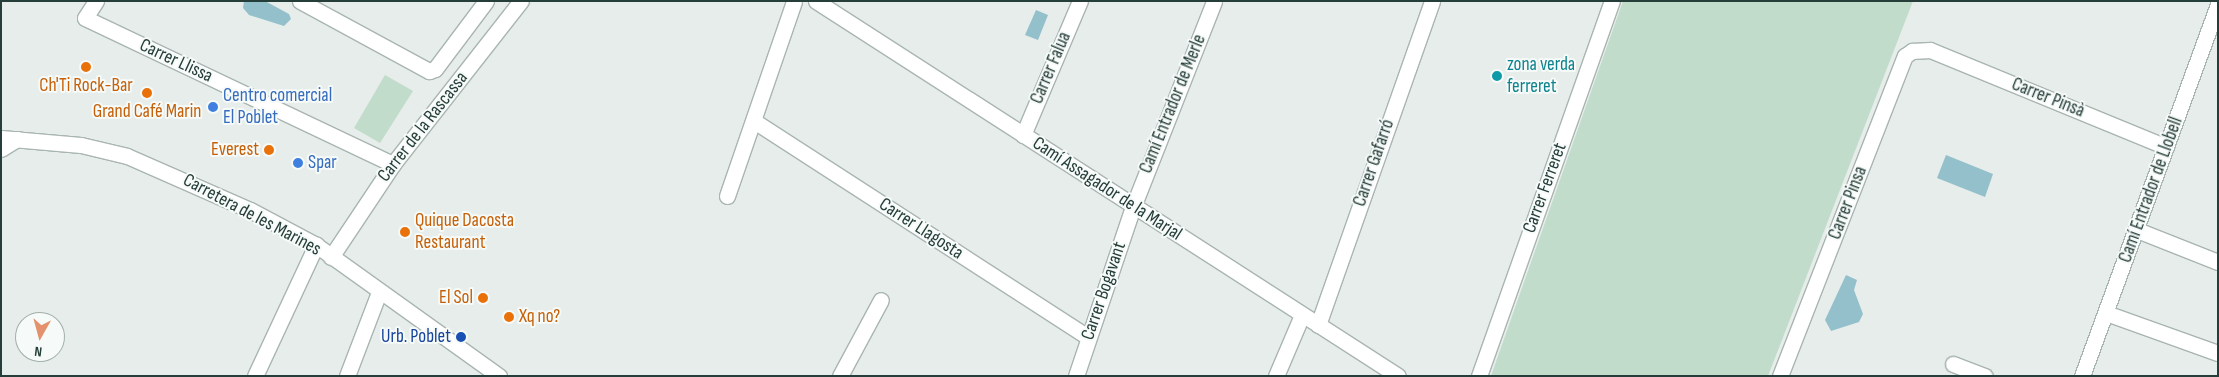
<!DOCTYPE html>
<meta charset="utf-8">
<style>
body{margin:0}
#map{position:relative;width:2219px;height:377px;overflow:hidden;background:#e6edea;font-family:"Sofia Sans Condensed",sans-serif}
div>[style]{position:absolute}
.green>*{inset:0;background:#c1dcca}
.water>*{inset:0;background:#94c0cc}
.roads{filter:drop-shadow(1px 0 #a9b5b1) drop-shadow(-1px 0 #a9b5b1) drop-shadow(0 1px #a9b5b1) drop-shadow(0 -1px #a9b5b1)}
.street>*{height:15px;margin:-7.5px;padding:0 7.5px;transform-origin:7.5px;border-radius:7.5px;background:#fff}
.secondary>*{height:15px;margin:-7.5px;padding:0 7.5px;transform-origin:7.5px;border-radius:7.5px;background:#fff}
.dots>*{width:14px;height:14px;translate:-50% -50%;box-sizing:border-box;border:2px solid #f6faf8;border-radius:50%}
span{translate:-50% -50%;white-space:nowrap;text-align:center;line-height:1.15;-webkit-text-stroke:4px #f6faf8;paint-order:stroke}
.street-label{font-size:19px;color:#263e39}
.culture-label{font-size:19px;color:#0d838f}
.left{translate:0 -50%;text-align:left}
.food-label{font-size:19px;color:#c56008}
.right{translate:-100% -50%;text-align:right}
.shop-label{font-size:19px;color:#366cbe}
.transit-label{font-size:19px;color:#164399}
.frame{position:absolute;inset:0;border:2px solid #263e39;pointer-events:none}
.north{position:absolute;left:15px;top:312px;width:50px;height:50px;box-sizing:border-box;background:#f6faf8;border:1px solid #a3afac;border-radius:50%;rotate:187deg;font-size:14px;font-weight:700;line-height:20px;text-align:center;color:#263e39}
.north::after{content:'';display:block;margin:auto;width:18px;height:22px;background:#e4916d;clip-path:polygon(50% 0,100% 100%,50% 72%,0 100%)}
</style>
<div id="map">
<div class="green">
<i style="clip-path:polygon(1623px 1px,1913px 1px,1768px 376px,1491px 376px)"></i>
<i style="clip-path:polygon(385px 75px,413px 91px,380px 143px,354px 128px)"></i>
</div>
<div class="water">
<i style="clip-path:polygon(244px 1px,265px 1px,289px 14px,291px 19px,284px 26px,249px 15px,243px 8px)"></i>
<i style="clip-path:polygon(1036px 10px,1048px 15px,1038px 40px,1025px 35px)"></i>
<i style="clip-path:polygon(1946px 155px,1993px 174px,1985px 197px,1937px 178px)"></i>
<i style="clip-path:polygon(1846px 275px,1857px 280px,1854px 290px,1863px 314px,1859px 322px,1831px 331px,1825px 320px)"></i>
</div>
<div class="roads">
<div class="street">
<i style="left:96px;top:1px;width:20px;rotate:123deg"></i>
<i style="left:85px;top:18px;width:341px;rotate:25.4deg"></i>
<i style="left:300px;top:1px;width:147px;rotate:28.5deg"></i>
<i style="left:429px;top:71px;width:6px;rotate:-18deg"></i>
<i style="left:435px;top:69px;width:85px;rotate:-53.1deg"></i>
<i style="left:816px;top:1px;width:692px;rotate:32.79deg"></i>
<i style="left:754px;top:121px;width:398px;rotate:32.9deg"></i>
<i style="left:1023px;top:135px;width:146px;rotate:-67deg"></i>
<i style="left:1px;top:149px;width:19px;rotate:-32deg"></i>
<i style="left:727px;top:196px;width:206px;rotate:-71deg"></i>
<i style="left:2137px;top:230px;width:87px;rotate:21.6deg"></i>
<i style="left:331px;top:257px;width:112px;rotate:-56.3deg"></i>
<i style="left:393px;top:164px;width:207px;rotate:-51.9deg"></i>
<i style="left:2106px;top:313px;width:119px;rotate:19.7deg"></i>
<i style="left:1318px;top:325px;width:343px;rotate:-70.6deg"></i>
<i style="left:1953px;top:364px;width:34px;rotate:21deg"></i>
<i style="left:255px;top:376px;width:145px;rotate:-65deg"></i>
<i style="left:347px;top:376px;width:90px;rotate:-69.1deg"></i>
<i style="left:840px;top:376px;width:86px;rotate:-61.7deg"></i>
<i style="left:1076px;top:376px;width:178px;rotate:-71.4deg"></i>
<i style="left:1133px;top:207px;width:221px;rotate:-68.5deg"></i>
<i style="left:1276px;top:376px;width:66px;rotate:-66.9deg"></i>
<i style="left:1479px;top:376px;width:398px;rotate:-70.5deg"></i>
<i style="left:1780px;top:376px;width:344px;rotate:-68.7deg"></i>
<i style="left:1905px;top:56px;width:9px;rotate:-36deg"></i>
<i style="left:1912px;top:51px;width:18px;rotate:-3deg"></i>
<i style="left:1930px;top:50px;width:255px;rotate:22.3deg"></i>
<i style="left:2082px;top:376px;width:396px;rotate:-69.9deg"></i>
</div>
<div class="secondary">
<i style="left:1px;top:138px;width:80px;rotate:5deg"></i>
<i style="left:81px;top:145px;width:47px;rotate:13.4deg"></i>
<i style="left:127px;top:156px;width:134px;rotate:23.7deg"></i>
<i style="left:250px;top:210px;width:75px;rotate:27.9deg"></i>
<i style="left:316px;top:245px;width:225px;rotate:35.6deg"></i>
</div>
</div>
<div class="dots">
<i style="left:86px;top:67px;background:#e8710a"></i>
<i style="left:1497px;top:76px;background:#0f9aa8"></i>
<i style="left:147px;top:93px;background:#e8710a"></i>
<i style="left:213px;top:107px;background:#3f7fe0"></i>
<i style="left:269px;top:150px;background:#e8710a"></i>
<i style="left:298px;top:163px;background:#3f7fe0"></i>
<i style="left:405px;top:232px;background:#e8710a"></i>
<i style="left:483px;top:298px;background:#e8710a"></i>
<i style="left:509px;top:317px;background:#e8710a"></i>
<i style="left:461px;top:337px;background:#1a4fb4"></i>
</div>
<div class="street-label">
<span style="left:176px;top:61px;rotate:25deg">Carrer Llissa</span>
<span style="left:1051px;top:68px;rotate:-67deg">Carrer Falua</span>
<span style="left:2048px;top:98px;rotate:22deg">Carrer Pinsà</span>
<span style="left:1173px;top:104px;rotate:-68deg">Camí Entrador de Merle</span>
<span style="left:423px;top:127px;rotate:-52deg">Carrer de la Rascassa</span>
<span style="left:1374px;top:163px;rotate:-71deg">Carrer Gafarró</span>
<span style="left:1545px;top:188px;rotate:-70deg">Carrer Ferreret</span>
<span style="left:1107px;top:189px;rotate:33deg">Camí Assagador de la Marjal</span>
<span style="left:2151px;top:190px;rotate:-70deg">Camí Entrador de Llobell</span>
<span style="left:1848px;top:203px;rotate:-69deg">Carrer Pinsa</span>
<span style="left:252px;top:215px;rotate:28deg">Carretera de les Marines</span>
<span style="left:921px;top:229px;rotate:33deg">Carrer Llagosta</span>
<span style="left:1104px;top:291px;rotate:-71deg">Carrer Bogavant</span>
</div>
<div class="culture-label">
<span class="left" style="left:1507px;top:76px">zona verda<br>ferreret</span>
</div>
<div class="food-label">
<span style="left:86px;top:86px">Ch'Ti Rock-Bar</span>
<span style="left:147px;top:112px">Grand Café Marin</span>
<span class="right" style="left:259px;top:150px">Everest</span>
<span class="left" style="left:415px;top:232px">Quique Dacosta<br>Restaurant</span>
<span class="right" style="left:473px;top:298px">El Sol</span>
<span class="left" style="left:519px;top:317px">Xq no?</span>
</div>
<div class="shop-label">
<span class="left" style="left:223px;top:107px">Centro comercial<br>El Poblet</span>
<span class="left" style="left:308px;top:163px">Spar</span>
</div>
<div class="transit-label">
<span class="right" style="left:451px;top:337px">Urb. Poblet</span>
</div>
<div class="frame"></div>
<div class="north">N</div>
</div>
